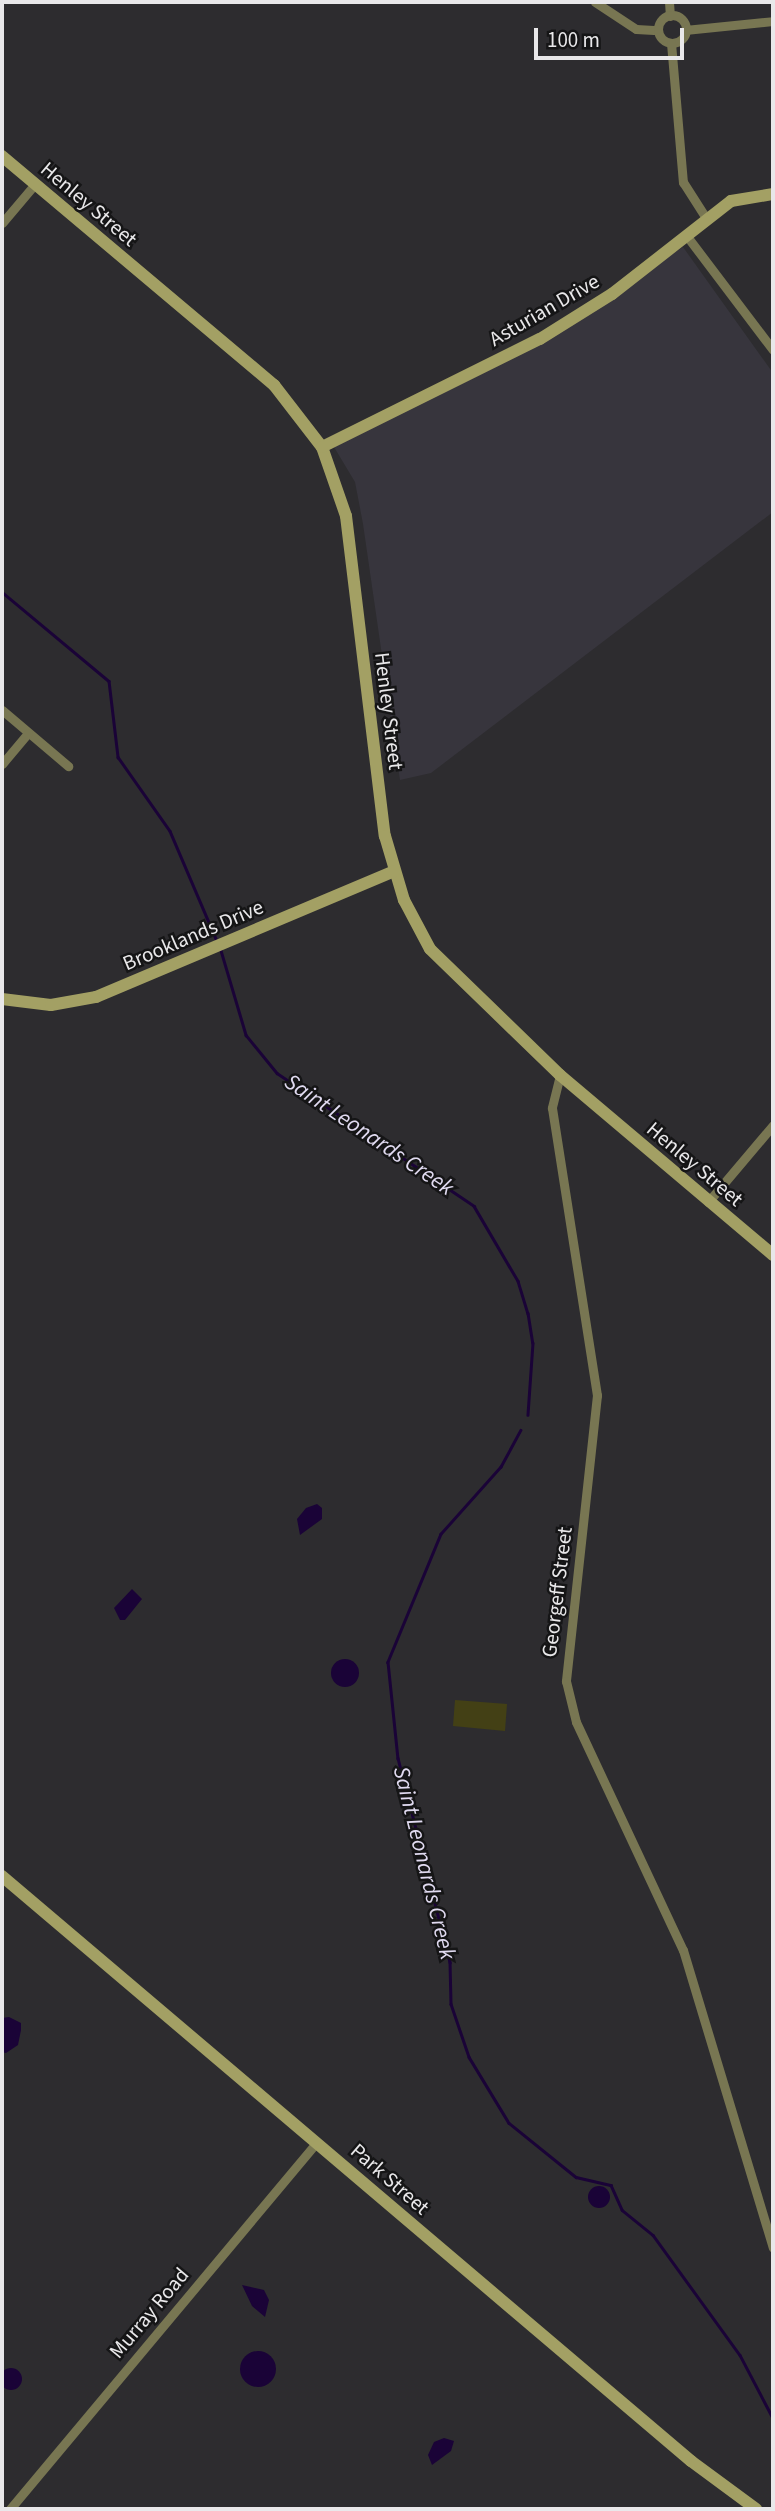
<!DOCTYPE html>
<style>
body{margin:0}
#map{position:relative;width:775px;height:2511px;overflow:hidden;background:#2d2c2f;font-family:"Source Sans 3",sans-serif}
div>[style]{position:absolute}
.built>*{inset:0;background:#37353d}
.green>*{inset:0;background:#434015}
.water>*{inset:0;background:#1a0337}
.round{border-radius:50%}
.stream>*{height:2.5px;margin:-1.25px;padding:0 1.25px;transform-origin:1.25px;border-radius:1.25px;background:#1a0337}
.street>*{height:9px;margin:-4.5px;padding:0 4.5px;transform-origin:4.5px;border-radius:4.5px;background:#787652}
.street>.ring{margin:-4.5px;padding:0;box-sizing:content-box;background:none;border:9px solid #787652;border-radius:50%}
.secondary>*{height:12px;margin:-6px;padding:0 6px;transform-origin:6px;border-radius:6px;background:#a3a064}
span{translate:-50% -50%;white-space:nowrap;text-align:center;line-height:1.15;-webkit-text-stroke:5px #151516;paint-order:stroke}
.street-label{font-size:21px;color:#e9e8ea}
.water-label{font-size:23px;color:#e1dbf1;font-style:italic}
.frame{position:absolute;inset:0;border:4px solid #e9e8ea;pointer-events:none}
.scale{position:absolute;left:534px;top:28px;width:150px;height:32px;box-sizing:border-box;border:4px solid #e9e8ea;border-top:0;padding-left:9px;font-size:21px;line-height:24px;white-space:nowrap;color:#e9e8ea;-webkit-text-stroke:5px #151516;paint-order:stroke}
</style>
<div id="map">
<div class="built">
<i style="clip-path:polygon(683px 247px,773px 373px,773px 512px,431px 773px,400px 780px,363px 524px,355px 482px,331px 442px,540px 339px)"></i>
</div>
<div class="green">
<i style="clip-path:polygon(455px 1700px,507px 1704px,505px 1731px,453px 1726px)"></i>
</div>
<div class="water">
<i style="clip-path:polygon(317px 1504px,322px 1508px,322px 1519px,300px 1535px,297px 1519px,306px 1508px)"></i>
<i style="clip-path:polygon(132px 1589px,142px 1599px,125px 1620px,120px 1620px,114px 1608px)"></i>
<i class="round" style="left:331px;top:1659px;width:28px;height:28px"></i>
<i style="clip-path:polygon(9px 2017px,21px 2023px,21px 2030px,18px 2045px,6px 2053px,2px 2052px,2px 2018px)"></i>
<i class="round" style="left:588px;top:2186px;width:22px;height:22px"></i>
<i style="clip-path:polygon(242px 2285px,264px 2290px,269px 2300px,265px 2317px,252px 2306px)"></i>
<i class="round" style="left:240px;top:2351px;width:36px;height:36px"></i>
<i class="round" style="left:0;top:2368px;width:22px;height:22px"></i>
<i style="clip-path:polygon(444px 2438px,454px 2441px,451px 2451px,432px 2465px,428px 2455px,434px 2442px)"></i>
</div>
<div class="stream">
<i style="left:2px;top:592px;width:139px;rotate:39.8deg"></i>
<i style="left:109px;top:681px;width:77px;rotate:83.2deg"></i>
<i style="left:118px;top:757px;width:90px;rotate:54.9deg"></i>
<i style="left:170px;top:831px;width:120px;rotate:66.9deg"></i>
<i style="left:220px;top:947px;width:92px;rotate:73.5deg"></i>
<i style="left:246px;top:1035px;width:49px;rotate:50.8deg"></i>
<i style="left:277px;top:1073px;width:238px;rotate:34deg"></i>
<i style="left:474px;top:1206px;width:87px;rotate:59.6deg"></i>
<i style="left:518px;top:1281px;width:34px;rotate:73deg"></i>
<i style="left:528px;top:1313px;width:30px;rotate:81deg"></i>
<i style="left:533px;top:1343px;width:72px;rotate:94deg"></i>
<i style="left:521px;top:1430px;width:42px;rotate:118.4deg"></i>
<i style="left:501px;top:1467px;width:90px;rotate:131.8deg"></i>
<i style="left:441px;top:1534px;width:139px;rotate:112.5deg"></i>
<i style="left:388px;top:1662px;width:97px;rotate:84.1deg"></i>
<i style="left:398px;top:1758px;width:211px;rotate:75.7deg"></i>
<i style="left:450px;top:1962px;width:42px;rotate:88.6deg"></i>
<i style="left:451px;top:2004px;width:56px;rotate:71.2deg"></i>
<i style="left:469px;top:2057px;width:77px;rotate:58.8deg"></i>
<i style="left:509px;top:2123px;width:86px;rotate:38.9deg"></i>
<i style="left:576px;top:2177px;width:36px;rotate:13deg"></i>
<i style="left:611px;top:2185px;width:27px;rotate:66deg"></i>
<i style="left:622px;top:2210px;width:40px;rotate:39deg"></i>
<i style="left:653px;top:2235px;width:148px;rotate:54.1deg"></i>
<i style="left:740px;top:2355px;width:71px;rotate:62.4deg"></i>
</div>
<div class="street">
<i style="left:595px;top:2px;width:49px;rotate:33.4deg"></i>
<i style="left:636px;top:29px;width:22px;rotate:3deg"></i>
<i style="left:669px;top:2px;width:14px;rotate:86deg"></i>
<i class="ring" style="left:658px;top:15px;width:19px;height:19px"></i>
<i style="left:685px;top:30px;width:88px;rotate:-5.8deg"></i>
<i style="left:671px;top:43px;width:140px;rotate:85.1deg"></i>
<i style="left:683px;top:182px;width:43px;rotate:57.4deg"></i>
<i style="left:2px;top:223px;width:51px;rotate:-49.8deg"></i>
<i style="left:686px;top:235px;width:144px;rotate:52.9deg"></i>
<i style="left:2px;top:710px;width:87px;rotate:40.3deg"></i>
<i style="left:2px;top:764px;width:40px;rotate:-50deg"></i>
<i style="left:560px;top:1075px;width:34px;rotate:104deg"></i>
<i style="left:552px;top:1108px;width:291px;rotate:81.1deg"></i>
<i style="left:597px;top:1395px;width:288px;rotate:96.2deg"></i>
<i style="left:566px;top:1681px;width:42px;rotate:76.3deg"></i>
<i style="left:576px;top:1722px;width:252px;rotate:64.9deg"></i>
<i style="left:683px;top:1950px;width:311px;rotate:73.2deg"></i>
<i style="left:708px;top:1202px;width:101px;rotate:-49.8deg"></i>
<i style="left:10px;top:2509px;width:478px;rotate:-50.1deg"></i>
</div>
<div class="secondary">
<i style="left:2px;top:156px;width:356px;rotate:40.1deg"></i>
<i style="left:274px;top:385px;width:78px;rotate:52.3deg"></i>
<i style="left:322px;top:447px;width:73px;rotate:70.8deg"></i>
<i style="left:346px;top:516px;width:322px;rotate:83.1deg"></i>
<i style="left:385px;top:836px;width:67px;rotate:73.5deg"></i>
<i style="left:404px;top:900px;width:55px;rotate:62deg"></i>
<i style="left:430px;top:949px;width:181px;rotate:44.1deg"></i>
<i style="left:560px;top:1075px;width:279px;rotate:40.2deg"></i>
<i style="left:322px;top:447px;width:243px;rotate:-26.4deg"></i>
<i style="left:540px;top:339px;width:85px;rotate:-32deg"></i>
<i style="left:612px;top:294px;width:151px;rotate:-38deg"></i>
<i style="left:731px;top:201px;width:43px;rotate:-9.5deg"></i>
<i style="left:2px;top:999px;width:49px;rotate:7deg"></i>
<i style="left:51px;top:1005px;width:46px;rotate:-10.1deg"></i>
<i style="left:96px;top:997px;width:324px;rotate:-22.9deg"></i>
<i style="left:2px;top:1876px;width:904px;rotate:40.33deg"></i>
<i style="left:691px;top:2461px;width:81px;rotate:36.4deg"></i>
</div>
<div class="street-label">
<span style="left:89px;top:204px;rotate:40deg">Henley Street</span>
<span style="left:544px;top:310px;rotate:-30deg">Asturian Drive</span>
<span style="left:389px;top:711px;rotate:83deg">Henley Street</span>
<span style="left:193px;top:935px;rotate:-23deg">Brooklands Drive</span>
<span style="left:695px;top:1164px;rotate:40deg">Henley Street</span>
<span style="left:557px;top:1592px;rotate:-83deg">Georgeff Street</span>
<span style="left:390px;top:2179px;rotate:41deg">Park Street</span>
<span style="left:149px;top:2313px;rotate:-50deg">Murray Road</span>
</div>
<div class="water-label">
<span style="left:369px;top:1135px;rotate:34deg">Saint Leonards Creek</span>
<span style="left:424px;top:1863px;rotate:76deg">Saint Leonards Creek</span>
</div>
<div class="frame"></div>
<div class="scale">100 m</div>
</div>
